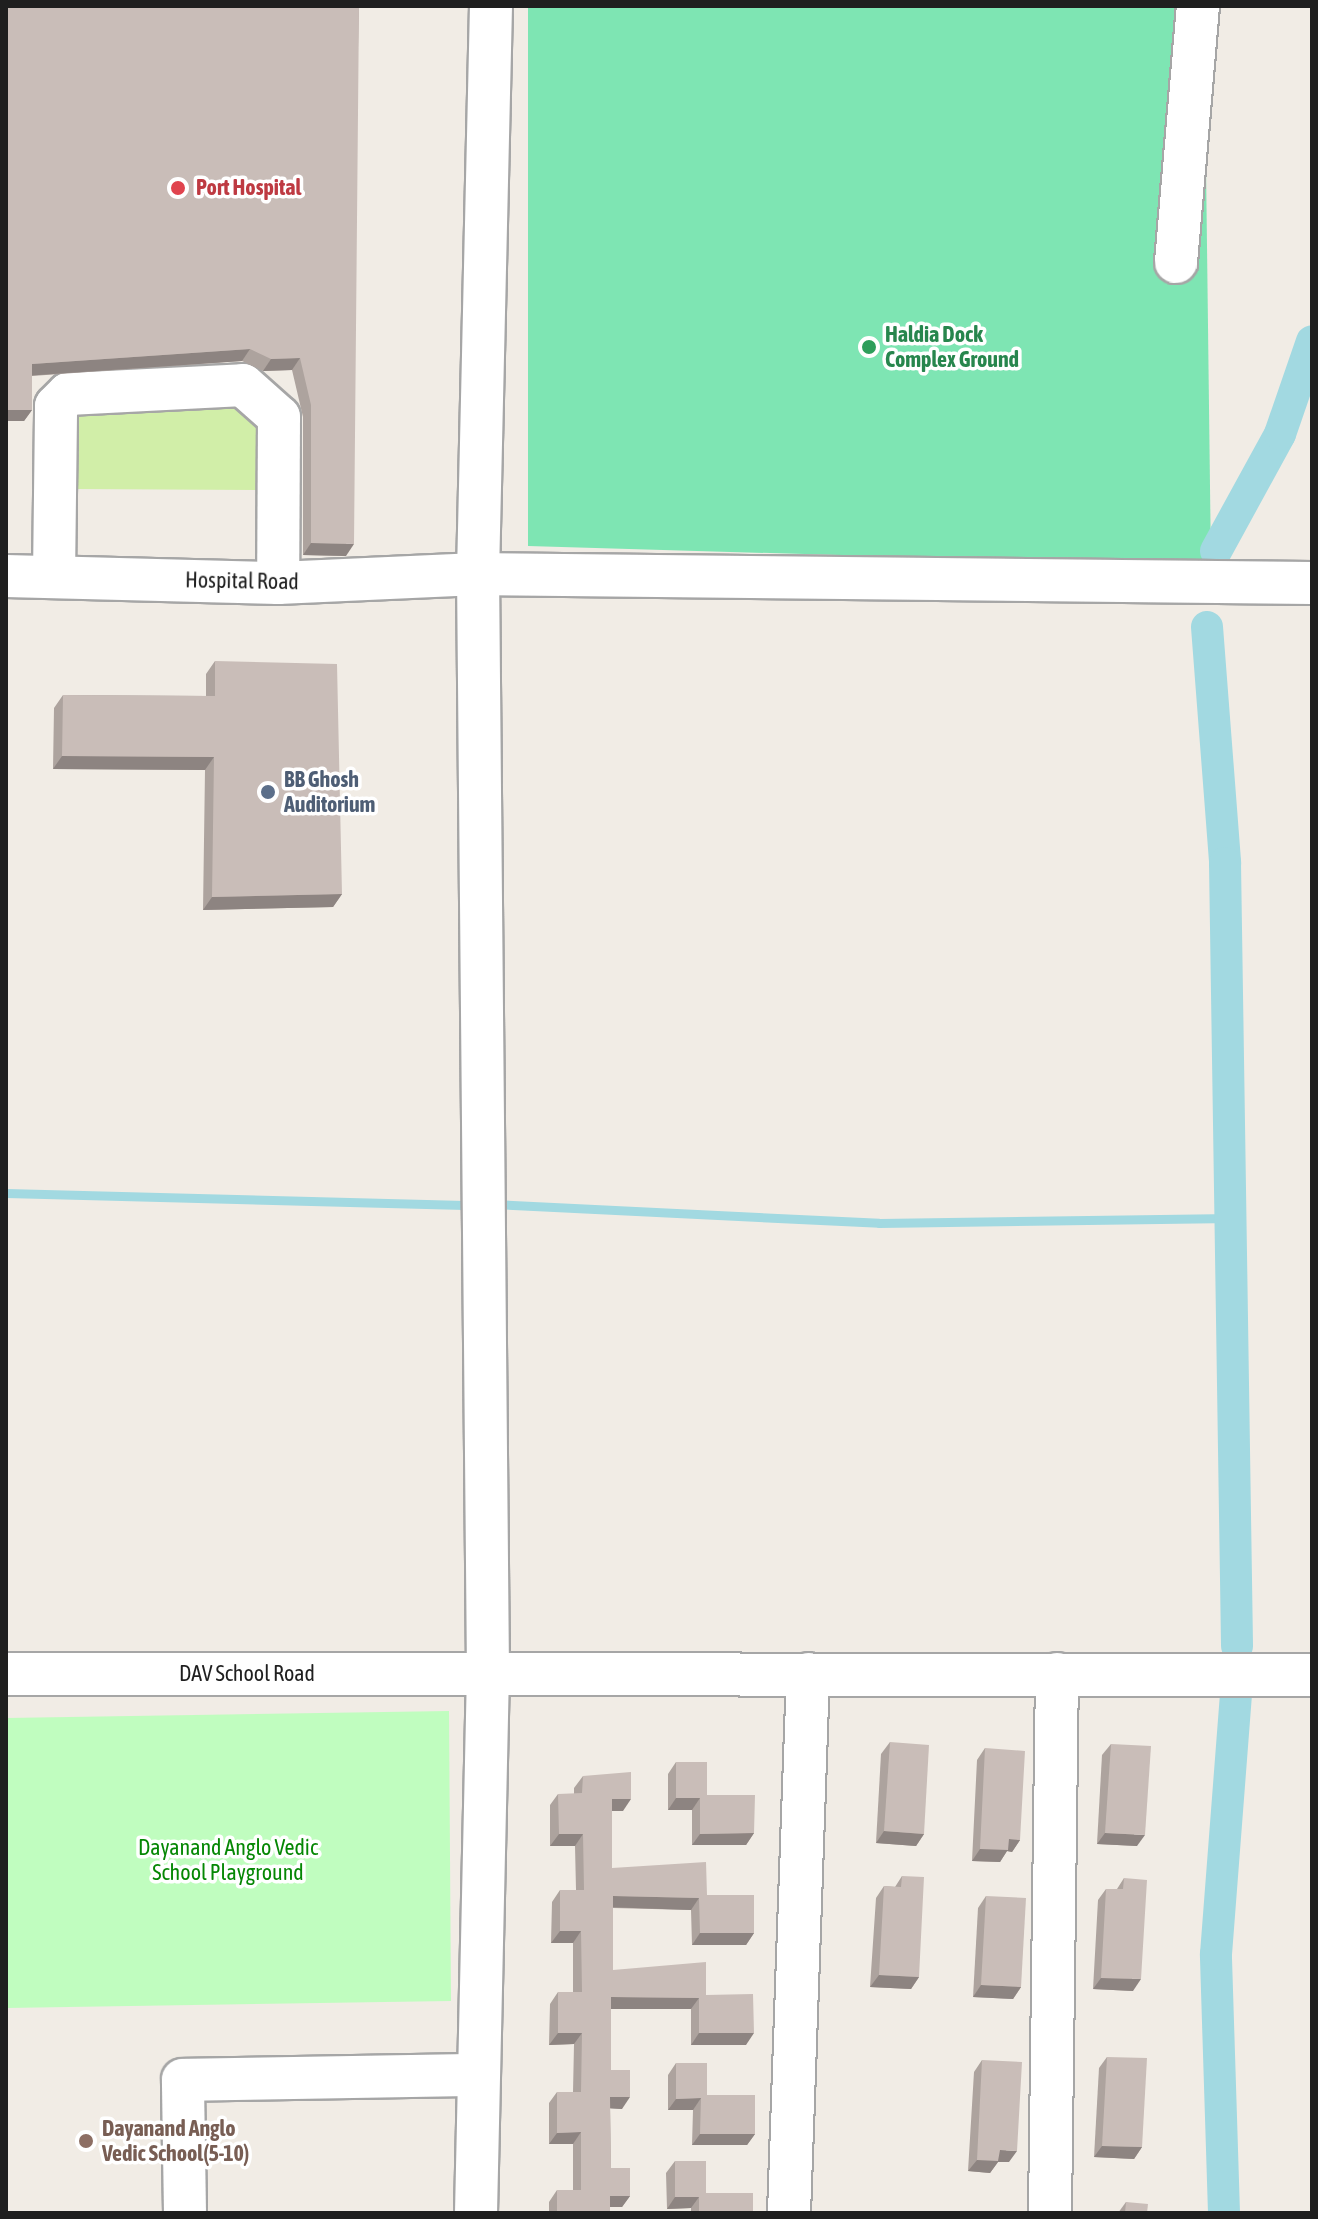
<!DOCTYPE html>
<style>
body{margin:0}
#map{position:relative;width:1318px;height:2219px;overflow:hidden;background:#f1ece5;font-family:"Asap Condensed",sans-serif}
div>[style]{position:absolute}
.grass>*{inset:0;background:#d1eea8}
.park>*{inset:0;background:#c0fdbf}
.pitch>*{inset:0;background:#7ee5b3}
.stream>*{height:9px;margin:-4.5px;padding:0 4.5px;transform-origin:4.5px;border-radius:4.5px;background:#a2d9e1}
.canal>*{height:32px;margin:-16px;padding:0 16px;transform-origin:16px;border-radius:16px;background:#a2d9e1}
.roads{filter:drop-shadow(2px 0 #a6a6a6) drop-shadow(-2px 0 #a6a6a6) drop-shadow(0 2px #a6a6a6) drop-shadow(0 -2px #a6a6a6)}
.minor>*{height:42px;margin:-21px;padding:0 21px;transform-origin:21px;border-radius:21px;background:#fff}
.wall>*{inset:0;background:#ada39e}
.shaded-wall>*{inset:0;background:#8d8481}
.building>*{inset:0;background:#c9bdb8}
.dots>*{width:22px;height:22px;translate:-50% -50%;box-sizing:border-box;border:4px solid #fff;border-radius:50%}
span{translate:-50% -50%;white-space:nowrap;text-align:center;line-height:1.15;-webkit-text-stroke:7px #fff;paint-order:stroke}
.health-label{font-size:22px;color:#be3a42;font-weight:700}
.left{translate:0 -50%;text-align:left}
.leisure-label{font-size:22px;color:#27864d;font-weight:700}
.street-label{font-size:22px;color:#1f1f1f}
.service-label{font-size:22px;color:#4e5e75;font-weight:700}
.park-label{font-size:22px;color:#058704}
.education-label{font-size:22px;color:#785e54;font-weight:700}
.frame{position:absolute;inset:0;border:8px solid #1f1f1f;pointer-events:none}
</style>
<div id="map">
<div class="grass">
<i style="clip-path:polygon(237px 397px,257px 410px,264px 490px,71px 489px,71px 415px)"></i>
</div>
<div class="park">
<i style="clip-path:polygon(449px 1711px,451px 2001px,6px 2008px,6px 1718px)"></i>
</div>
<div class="pitch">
<i style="clip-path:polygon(528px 6px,1204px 6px,1211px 566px,528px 546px)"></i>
</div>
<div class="stream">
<i style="left:6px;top:1193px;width:468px;rotate:1.5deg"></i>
<i style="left:493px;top:1204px;width:386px;rotate:2.8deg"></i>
<i style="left:879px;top:1223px;width:353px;rotate:-0.8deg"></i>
</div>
<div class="canal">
<i style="left:1216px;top:551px;width:133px;rotate:-61.3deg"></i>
<i style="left:1280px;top:434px;width:98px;rotate:-71deg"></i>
<i style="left:1207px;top:627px;width:237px;rotate:85.6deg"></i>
<i style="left:1225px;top:863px;width:783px;rotate:89.12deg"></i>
<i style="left:1224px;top:2213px;width:259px;rotate:-91.8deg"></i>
<i style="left:1216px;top:1954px;width:263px;rotate:-85.6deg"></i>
</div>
<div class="roads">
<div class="minor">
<i style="left:1176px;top:262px;width:257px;rotate:-85.1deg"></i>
<i style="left:6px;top:576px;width:272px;rotate:1.5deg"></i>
<i style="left:278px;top:583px;width:200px;rotate:-2.6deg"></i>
<i style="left:478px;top:574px;width:834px;rotate:0.62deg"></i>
<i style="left:54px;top:577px;width:171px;rotate:-89.3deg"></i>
<i style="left:56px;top:406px;width:17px;rotate:-45deg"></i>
<i style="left:68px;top:394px;width:175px;rotate:-2.9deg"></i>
<i style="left:243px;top:385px;width:48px;rotate:41.6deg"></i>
<i style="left:279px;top:417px;width:166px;rotate:90.3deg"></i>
<i style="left:6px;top:1674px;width:1306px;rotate:0.04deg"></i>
<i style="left:185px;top:2213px;width:133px;rotate:-90.9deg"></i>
<i style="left:183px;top:2080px;width:295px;rotate:-1deg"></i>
<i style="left:476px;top:2213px;width:540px;rotate:-88.73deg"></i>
<i style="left:488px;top:1673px;width:1099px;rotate:-90.52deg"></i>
<i style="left:478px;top:574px;width:568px;rotate:-88.69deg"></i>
<i style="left:789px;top:2213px;width:539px;rotate:-87.98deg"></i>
<i style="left:1050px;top:2213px;width:539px;rotate:-89.26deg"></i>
</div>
</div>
<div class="wall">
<i style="clip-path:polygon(6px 6px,359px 6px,346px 556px,303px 555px,303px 417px,292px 370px,263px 371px,242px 361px,32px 376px,32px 410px,24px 421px,6px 421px)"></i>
<i style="clip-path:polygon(215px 661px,342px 894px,333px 907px,203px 910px,205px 770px,53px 769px,54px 708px,63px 695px,206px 696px,206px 674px)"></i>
<i style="clip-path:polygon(890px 1742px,924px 1834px,916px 1846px,876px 1843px,881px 1754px)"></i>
<i style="clip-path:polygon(1111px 1744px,1137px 1846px,1097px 1844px,1102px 1755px)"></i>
<i style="clip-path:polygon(985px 1748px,1020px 1840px,1012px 1852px,1007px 1851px,1000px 1862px,972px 1861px,977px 1760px)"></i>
<i style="clip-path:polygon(676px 1762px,707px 1795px,754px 1833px,746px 1845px,692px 1845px,692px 1810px,668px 1810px,668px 1774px)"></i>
<i style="clip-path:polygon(583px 1776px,623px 1811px,612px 1811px,612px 1868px,707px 1895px,754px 1933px,746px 1945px,692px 1945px,691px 1910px,613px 1908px,613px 1970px,706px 1995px,746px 2045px,691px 2045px,691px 2009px,611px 2009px,611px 2070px,622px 2109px,610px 2108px,611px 2168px,630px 2196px,622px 2207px,610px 2207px,610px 2213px,549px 2213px,549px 2202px,557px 2190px,573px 2190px,573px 2144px,549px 2144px,549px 2103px,557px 2092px,573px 2092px,574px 2044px,549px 2045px,550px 2004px,558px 1992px,573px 1992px,573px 1943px,551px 1943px,552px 1902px,560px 1890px,576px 1890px,575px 1846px,550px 1846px,550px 1805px,558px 1794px,574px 1794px,574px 1788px)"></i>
<i style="clip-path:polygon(902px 1876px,919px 1977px,911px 1989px,870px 1987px,876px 1898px,884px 1886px,895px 1887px)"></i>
<i style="clip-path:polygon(1124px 1878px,1133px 1991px,1093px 1989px,1098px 1900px,1106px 1889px,1117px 1889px)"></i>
<i style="clip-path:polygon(986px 1896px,1021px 1987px,1013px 1999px,973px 1997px,978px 1908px)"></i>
<i style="clip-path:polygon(1107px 2057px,1142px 2147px,1134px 2159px,1094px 2157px,1099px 2068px)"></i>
<i style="clip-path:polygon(982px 2060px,1009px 2162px,998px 2162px,990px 2173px,968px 2171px,974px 2072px)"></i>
<i style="clip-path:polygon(676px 2063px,707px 2095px,755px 2134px,747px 2145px,692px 2145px,693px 2110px,668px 2110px,668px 2075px)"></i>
<i style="clip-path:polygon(675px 2161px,706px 2193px,753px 2213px,691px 2213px,691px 2208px,667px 2209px,666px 2173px)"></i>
<i style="clip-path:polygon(1126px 2202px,1147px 2213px,1118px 2213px)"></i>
</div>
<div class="shaded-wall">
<i style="clip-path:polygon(250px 349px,242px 361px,24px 376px,32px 364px)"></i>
<i style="clip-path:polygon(300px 358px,292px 370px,263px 371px,271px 359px)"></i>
<i style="clip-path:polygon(6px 410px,32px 410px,24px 421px,6px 421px)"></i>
<i style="clip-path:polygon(311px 543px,354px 544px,346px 556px,303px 555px)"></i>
<i style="clip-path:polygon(62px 756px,214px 757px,205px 770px,53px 769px)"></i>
<i style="clip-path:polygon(342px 894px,333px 907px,203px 910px,212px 897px)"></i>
<i style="clip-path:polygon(676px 1798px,700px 1798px,692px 1810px,668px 1810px)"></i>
<i style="clip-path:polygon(612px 1799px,631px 1799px,623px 1811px,604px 1811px)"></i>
<i style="clip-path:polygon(884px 1831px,924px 1834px,916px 1846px,876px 1843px)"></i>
<i style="clip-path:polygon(754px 1833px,746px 1845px,692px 1845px,700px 1834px)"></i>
<i style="clip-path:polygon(1105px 1833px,1145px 1835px,1137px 1846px,1097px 1844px)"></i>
<i style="clip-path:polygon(559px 1834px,583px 1834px,575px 1846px,550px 1846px)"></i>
<i style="clip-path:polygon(1009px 1839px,1020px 1840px,1012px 1852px,1007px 1851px,1000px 1862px,972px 1861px,980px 1849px)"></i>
<i style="clip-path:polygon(613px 1896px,699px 1898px,691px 1910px,605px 1907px)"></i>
<i style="clip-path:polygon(560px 1931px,581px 1931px,573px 1943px,551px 1943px)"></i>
<i style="clip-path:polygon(700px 1933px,754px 1933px,746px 1945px,692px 1945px)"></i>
<i style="clip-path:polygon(879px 1975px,919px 1977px,911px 1989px,870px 1987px)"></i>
<i style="clip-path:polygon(1101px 1978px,1141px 1979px,1133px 1991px,1093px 1989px)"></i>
<i style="clip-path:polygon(981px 1985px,1021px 1987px,1013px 1999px,973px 1997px)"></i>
<i style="clip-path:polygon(611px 1997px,699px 1998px,691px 2009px,603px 2009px)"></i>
<i style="clip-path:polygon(558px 2033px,582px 2033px,574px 2044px,549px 2045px)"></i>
<i style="clip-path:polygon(699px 2033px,754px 2033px,746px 2045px,691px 2045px)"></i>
<i style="clip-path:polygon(610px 2097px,630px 2097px,622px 2109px,602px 2108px)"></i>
<i style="clip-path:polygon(701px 2098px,693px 2110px,668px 2110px,676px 2099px)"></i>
<i style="clip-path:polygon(581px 2132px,573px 2144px,549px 2144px,557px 2133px)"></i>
<i style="clip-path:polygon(700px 2134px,755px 2134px,747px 2145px,692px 2145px)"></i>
<i style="clip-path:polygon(1102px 2146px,1142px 2147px,1134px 2159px,1094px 2157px)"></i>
<i style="clip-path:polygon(1000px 2150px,1017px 2151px,1009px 2162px,998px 2162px,990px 2173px,968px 2171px,977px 2160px)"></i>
<i style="clip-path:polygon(610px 2196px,630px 2196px,622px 2207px,602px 2207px)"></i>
<i style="clip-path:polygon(675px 2197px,699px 2197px,691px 2208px,667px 2209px)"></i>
</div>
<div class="building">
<i style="clip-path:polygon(6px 6px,359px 6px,354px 544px,311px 543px,311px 405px,300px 358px,271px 359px,250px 349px,32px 364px,32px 410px,6px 410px)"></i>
<i style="clip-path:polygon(215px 661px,337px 664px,342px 894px,212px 897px,214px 757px,62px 756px,63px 695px,215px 696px)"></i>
<i style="clip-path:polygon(890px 1742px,929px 1745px,924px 1834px,884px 1831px)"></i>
<i style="clip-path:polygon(1111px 1744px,1151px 1746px,1145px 1835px,1105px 1833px)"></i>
<i style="clip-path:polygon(985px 1748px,1025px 1751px,1020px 1840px,1009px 1839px,1008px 1850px,980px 1849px)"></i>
<i style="clip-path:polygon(676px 1762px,707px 1762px,707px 1795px,755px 1795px,754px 1833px,700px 1834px,700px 1798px,676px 1798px)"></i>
<i style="clip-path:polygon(631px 1772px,631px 1799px,612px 1799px,612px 1868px,706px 1862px,707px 1895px,754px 1895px,754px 1933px,700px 1933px,699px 1898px,613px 1896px,613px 1970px,706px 1962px,706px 1995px,753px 1994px,754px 2033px,699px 2033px,699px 1998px,611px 1997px,611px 2070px,630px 2070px,630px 2097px,610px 2097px,611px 2168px,630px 2168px,630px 2196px,610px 2196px,610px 2213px,557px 2213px,557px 2190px,581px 2190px,581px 2132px,557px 2133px,557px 2092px,581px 2092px,582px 2033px,558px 2033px,558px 1992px,582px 1992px,581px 1931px,560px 1931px,560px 1890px,584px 1890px,583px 1834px,559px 1834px,558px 1794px,582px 1793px,583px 1776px)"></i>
<i style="clip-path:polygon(902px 1876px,924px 1877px,919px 1977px,879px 1975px,884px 1886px,901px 1887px)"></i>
<i style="clip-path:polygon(1124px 1878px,1147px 1880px,1141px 1979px,1101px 1978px,1106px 1889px,1123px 1889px)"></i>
<i style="clip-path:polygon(986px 1896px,1026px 1898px,1021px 1987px,981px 1985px)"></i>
<i style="clip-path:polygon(1107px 2057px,1147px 2058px,1142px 2147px,1102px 2146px)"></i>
<i style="clip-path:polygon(982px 2060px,1022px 2062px,1017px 2151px,1000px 2150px,998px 2161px,977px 2160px)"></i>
<i style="clip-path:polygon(676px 2063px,707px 2063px,707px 2095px,755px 2095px,755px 2134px,700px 2134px,701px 2098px,676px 2099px)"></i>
<i style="clip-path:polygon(675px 2161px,706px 2161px,706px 2193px,753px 2193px,753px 2213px,699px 2213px,699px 2197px,675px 2197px)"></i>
<i style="clip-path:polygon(1126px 2202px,1148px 2204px,1147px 2213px,1125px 2213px)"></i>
</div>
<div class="dots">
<i style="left:178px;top:188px;background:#e0444e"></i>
<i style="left:869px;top:347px;background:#2e9e5b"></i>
<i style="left:268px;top:792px;background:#5c6f8a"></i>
<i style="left:86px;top:2141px;background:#8d6e63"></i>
</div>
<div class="health-label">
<span class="left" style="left:196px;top:188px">Port Hospital</span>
</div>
<div class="leisure-label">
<span class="left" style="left:885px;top:347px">Haldia Dock<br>Complex Ground</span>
</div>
<div class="street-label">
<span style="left:242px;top:581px;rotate:1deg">Hospital Road</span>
<span style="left:247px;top:1674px">DAV School Road</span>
</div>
<div class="service-label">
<span class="left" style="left:284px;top:792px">BB Ghosh<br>Auditorium</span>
</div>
<div class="park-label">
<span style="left:228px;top:1860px">Dayanand Anglo Vedic<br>School Playground</span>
</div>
<div class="education-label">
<span class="left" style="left:102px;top:2141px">Dayanand Anglo<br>Vedic School(5-10)</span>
</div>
<div class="frame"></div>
</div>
